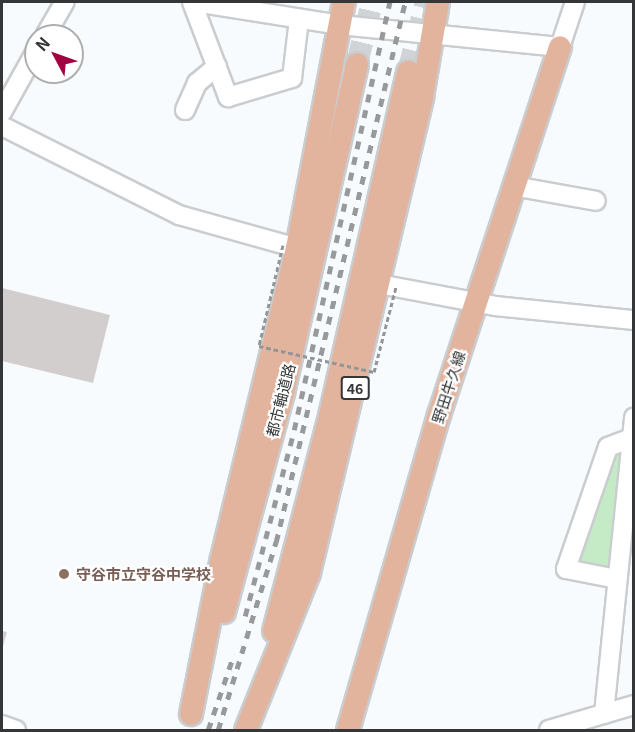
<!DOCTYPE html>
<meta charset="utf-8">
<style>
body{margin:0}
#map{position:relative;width:635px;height:732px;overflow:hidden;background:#f8fbfe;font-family:Georgia,"Noto Sans JP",serif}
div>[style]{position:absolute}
.green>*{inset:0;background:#c5eac6}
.building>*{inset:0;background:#d2cecd}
.major-tunnel>*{height:22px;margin-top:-11px;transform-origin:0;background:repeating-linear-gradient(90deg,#d1d4d6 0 22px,transparent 0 33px)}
.roads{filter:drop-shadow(2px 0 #cacdd0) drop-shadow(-2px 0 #cacdd0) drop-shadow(0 2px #cacdd0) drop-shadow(0 -2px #cacdd0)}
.minor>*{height:18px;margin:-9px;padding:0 9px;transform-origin:9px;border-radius:9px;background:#fff}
.major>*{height:22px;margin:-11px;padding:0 11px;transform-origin:11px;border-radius:11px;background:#e2b49e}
.rail>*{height:4.5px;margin-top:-2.25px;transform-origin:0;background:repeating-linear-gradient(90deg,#97999b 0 8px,transparent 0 16px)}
.path-bridge>*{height:3px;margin-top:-1.5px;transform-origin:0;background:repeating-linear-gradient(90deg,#939597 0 4.5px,transparent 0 7.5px)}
.dots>*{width:16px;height:16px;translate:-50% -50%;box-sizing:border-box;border:3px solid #fff;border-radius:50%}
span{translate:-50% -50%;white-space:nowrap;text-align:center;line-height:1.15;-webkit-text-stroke:4.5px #fff;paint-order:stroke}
.shield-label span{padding:2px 4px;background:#fff;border:2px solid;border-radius:4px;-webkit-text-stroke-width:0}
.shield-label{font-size:14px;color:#343637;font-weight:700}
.street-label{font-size:15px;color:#343637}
.education-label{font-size:15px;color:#785e54;font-weight:700}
.left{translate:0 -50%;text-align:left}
.frame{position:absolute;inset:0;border:3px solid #343637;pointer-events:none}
.north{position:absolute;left:24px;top:24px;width:60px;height:60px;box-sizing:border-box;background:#fff;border:2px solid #aeafaf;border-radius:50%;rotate:311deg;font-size:16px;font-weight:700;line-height:24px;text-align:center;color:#343637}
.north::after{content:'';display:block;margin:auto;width:21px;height:27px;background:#a10441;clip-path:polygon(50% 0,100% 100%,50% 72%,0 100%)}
</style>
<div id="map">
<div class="green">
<i style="clip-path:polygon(632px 438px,617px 579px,566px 569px,608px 447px)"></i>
</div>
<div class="building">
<i style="clip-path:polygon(2px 288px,110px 315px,93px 383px,2px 361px)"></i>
<i style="clip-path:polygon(2px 631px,7px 632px,2px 650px)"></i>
</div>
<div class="major-tunnel">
<i style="left:357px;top:64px;width:64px;rotate:-76.4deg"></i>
<i style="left:408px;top:72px;width:72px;rotate:-75.6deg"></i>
</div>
<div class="roads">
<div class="minor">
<i style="left:192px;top:2px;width:102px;rotate:69.2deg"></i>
<i style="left:228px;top:97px;width:67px;rotate:-16.5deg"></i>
<i style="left:292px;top:78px;width:59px;rotate:-83.2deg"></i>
<i style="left:195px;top:2px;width:147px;rotate:9deg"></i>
<i style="left:340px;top:25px;width:221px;rotate:5.7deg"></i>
<i style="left:560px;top:47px;width:47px;rotate:-71.6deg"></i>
<i style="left:45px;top:36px;width:39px;rotate:-60deg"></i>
<i style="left:185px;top:110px;width:30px;rotate:-66deg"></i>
<i style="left:197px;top:83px;width:26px;rotate:-40deg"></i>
<i style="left:2px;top:112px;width:70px;rotate:-60.9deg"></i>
<i style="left:2px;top:126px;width:198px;rotate:26.7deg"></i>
<i style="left:179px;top:215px;width:123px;rotate:15.6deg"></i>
<i style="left:513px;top:186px;width:84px;rotate:10.2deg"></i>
<i style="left:379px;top:284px;width:118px;rotate:10.7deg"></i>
<i style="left:495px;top:306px;width:140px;rotate:5.8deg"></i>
<i style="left:617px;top:579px;width:52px;rotate:-168.9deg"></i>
<i style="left:566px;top:569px;width:129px;rotate:-71deg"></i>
<i style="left:608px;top:447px;width:26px;rotate:-21deg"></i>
<i style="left:604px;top:714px;width:298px;rotate:-84.2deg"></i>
<i style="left:2px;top:725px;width:15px;rotate:20deg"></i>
<i style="left:549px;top:730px;width:89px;rotate:-16.4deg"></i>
</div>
<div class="major">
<i style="left:224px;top:612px;width:227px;rotate:-74.9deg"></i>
<i style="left:283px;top:393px;width:337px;rotate:-77.3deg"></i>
<i style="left:274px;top:631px;width:222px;rotate:-75.4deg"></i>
<i style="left:330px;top:416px;width:353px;rotate:-77.2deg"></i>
<i style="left:191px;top:714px;width:155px;rotate:-78.8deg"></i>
<i style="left:221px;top:562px;width:323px;rotate:-76.4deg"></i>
<i style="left:297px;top:248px;width:250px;rotate:-79.2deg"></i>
<i style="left:246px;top:730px;width:169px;rotate:-68.1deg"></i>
<i style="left:309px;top:573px;width:489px;rotate:-76.6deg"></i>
<i style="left:422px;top:97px;width:96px;rotate:-80.4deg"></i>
<i style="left:348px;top:730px;width:328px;rotate:-73.9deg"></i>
<i style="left:439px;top:415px;width:387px;rotate:-71.8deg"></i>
</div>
</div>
<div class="rail">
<i style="left:245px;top:616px;width:192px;rotate:-75.2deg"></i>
<i style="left:294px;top:430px;width:439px;rotate:-77.4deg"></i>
<i style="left:208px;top:730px;width:80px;rotate:-71.1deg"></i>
<i style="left:218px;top:730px;width:197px;rotate:-72.9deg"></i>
<i style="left:276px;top:542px;width:555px;rotate:-76.56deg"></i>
</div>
<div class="path-bridge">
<i style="left:283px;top:245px;width:104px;rotate:103.4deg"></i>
<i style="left:259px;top:346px;width:118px;rotate:12.7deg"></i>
<i style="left:374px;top:372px;width:88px;rotate:-75.5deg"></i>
</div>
<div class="dots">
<i style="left:64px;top:574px;background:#8d6e63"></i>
</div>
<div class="shield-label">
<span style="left:355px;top:388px">46</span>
</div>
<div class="street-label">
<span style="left:448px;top:387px;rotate:-72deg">野田牛久線</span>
<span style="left:280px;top:400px;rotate:-76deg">都市軸道路</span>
</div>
<div class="education-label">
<span class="left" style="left:76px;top:574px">守谷市立守谷中学校</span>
</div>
<div class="frame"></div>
<div class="north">N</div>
</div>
